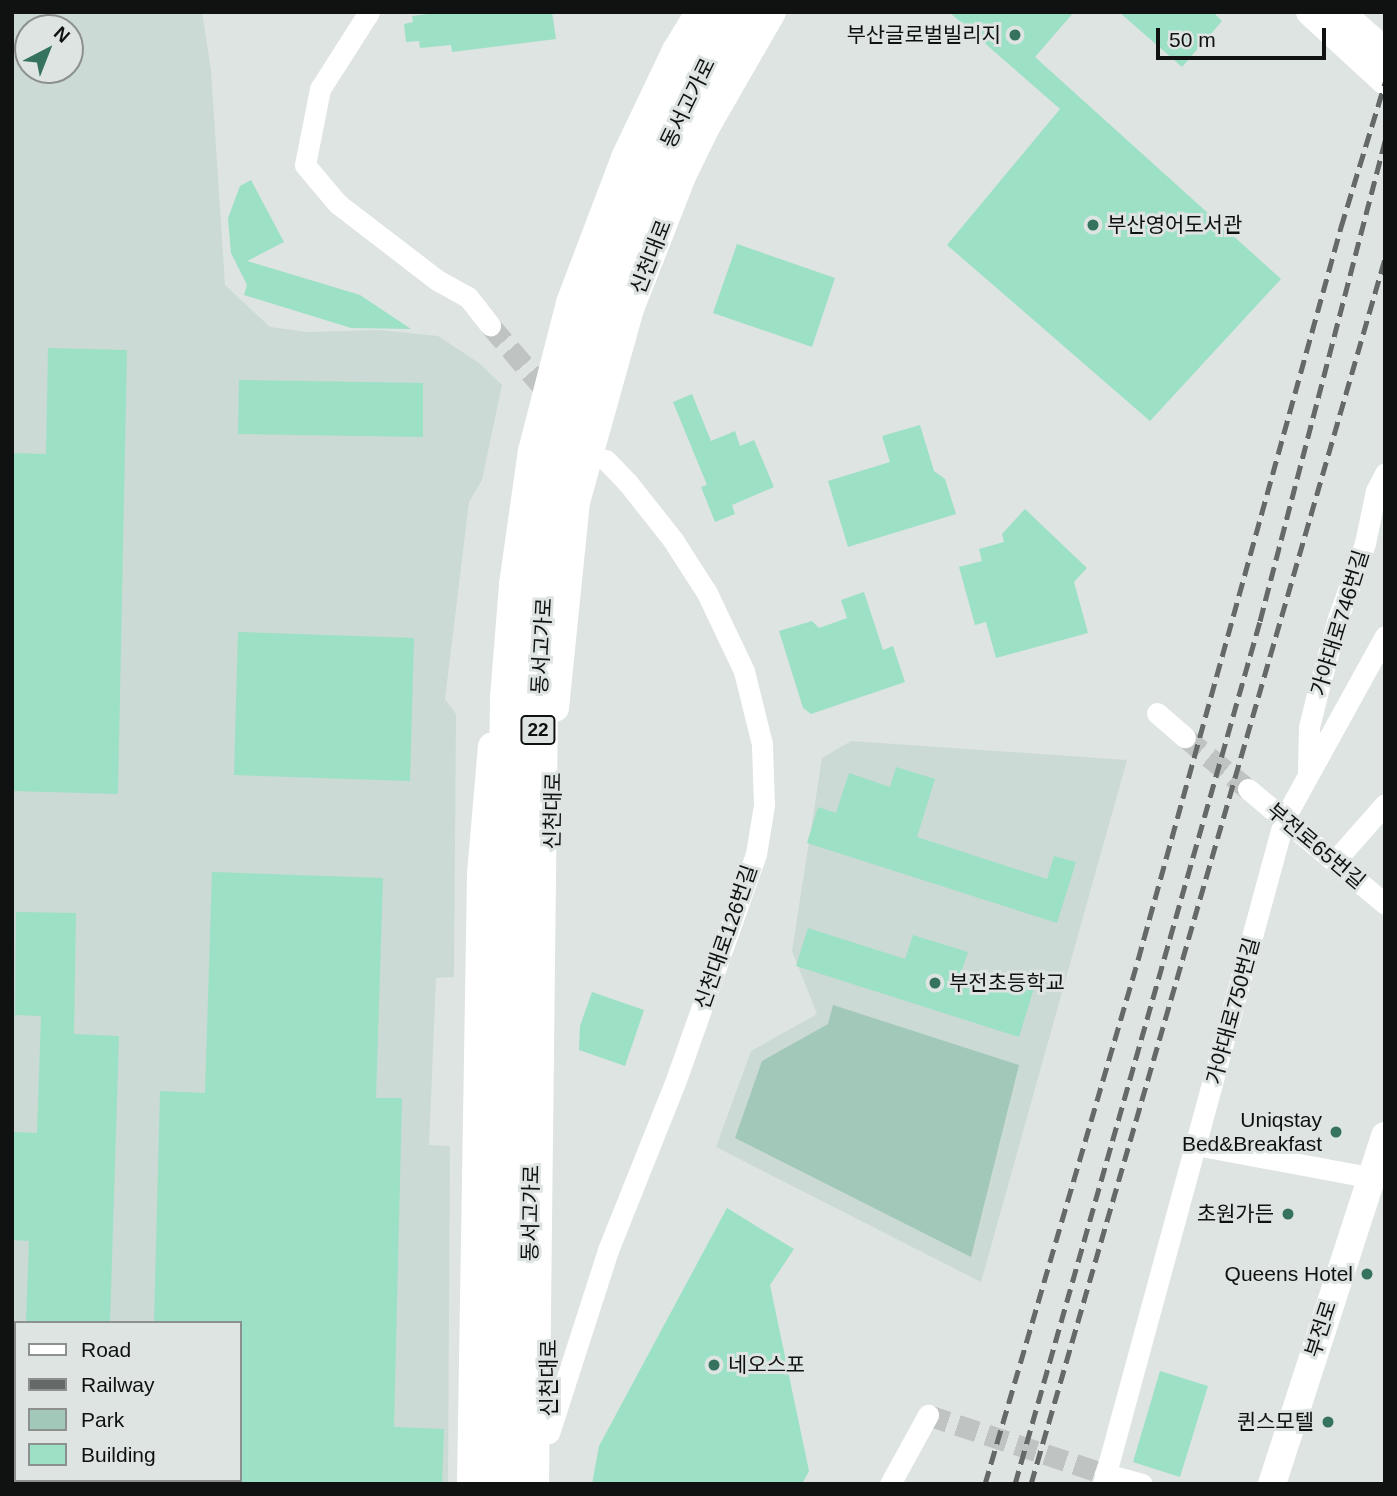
<!DOCTYPE html>
<meta charset="utf-8">
<style>
body{margin:0}
#map{position:relative;width:1397px;height:1496px;overflow:hidden;background:#dee4e2;font-family:Arial,"Noto Sans KR",sans-serif}
div>[style]{position:absolute}
.built>*{inset:0;background:#cbdad4}
.green>*{inset:0;background:#a1c8b8}
.building>*{inset:0;background:#9ce0c6}
.street-tunnel>*{height:21px;margin-top:-10.5px;transform-origin:0;background:repeating-linear-gradient(90deg,#bfc4c3 0 21px,transparent 0 31px)}
.street>*{height:21px;margin:-10.5px;padding:0 10.5px;transform-origin:10.5px;border-radius:10.5px;background:#fff}
.secondary>*{height:28px;margin:-14px;padding:0 14px;transform-origin:14px;border-radius:14px;background:#fff}
.highway>*{height:37px;margin:-18.5px;padding:0 18.5px;transform-origin:18.5px;border-radius:18.5px;background:#fff}
.rail>*{height:5px;margin-top:-2.5px;transform-origin:0;background:repeating-linear-gradient(90deg,#656968 0 14px,transparent 0 21px)}
.dots>*{width:19px;height:19px;translate:-50% -50%;box-sizing:border-box;border:4px solid #dee4e2;border-radius:50%}
span{translate:-50% -50%;white-space:nowrap;text-align:center;line-height:1.15;-webkit-text-stroke:6px #dee4e2;paint-order:stroke}
.shield-label span{padding:2px 5px;background:#dee4e2;border:2px solid;border-radius:5px;-webkit-text-stroke-width:0}
.shield-label{font-size:19px;color:#101211;font-weight:700}
.poi-label{font-size:21px;color:#101211}
.right{translate:-100% -50%;text-align:right}
.left{translate:0 -50%;text-align:left}
.street-label{font-size:21px;color:#101211}
.frame{position:absolute;inset:0;border:14px solid #101211;pointer-events:none}
.legend{position:absolute;left:14px;top:1321px;width:228px;height:161px;box-sizing:border-box;background:#dee4e2;border:2px solid #8c908e;margin:0;padding:9px 12px;list-style:none;font-size:21px;color:#101211}
.legend li{display:flex;align-items:center;gap:14px;height:35px}
.legend b{width:35px;border:2px solid #8c908e}
.north{position:absolute;left:14px;top:14px;width:70px;height:70px;box-sizing:border-box;background:#dee4e2;border:2px solid #8c908e;border-radius:50%;rotate:42deg;font-size:19px;font-weight:700;line-height:28px;text-align:center;color:#101211}
.north::after{content:'';display:block;margin:auto;width:24px;height:32px;background:#36735e;clip-path:polygon(50% 0,100% 100%,50% 72%,0 100%)}
.scale{position:absolute;left:1156px;top:28px;width:170px;height:32px;box-sizing:border-box;border:4px solid #101211;border-top:0;padding-left:9px;font-size:21px;line-height:24px;white-space:nowrap;color:#101211;-webkit-text-stroke:5px #dee4e2;paint-order:stroke}
</style>
<div id="map">
<div class="built">
<i style="clip-path:polygon(evenodd,12px 12px,202px 12px,211px 70px,225px 285px,270px 327px,308px 332px,380px 330px,438px 336px,479px 363px,502px 385px,482px 480px,469px 502px,445px 699px,456px 714px,454px 977px,436px 978px,429px 1145px,450px 1146px,448px 1484px,12px 1484px,12px 12px,28px 28px,70px 28px,70px 70px,28px 70px,28px 28px,12px 12px,16px 1323px,240px 1323px,240px 1480px,16px 1480px,16px 1323px)"></i>
<i style="clip-path:polygon(851px 741px,1127px 760px,981px 1282px,716px 1147px,751px 1051px,817px 1014px,792px 951px,822px 758px)"></i>
</div>
<div class="green">
<i style="clip-path:polygon(833px 1005px,1019px 1065px,971px 1257px,735px 1138px,762px 1061px,828px 1024px)"></i>
</div>
<div class="building">
<i style="clip-path:polygon(444px 12px,552px 12px,556px 39px,452px 52px,451px 45px,420px 48px,419px 41px,406px 42px,404px 24px,413px 22px,412px 16px)"></i>
<i style="clip-path:polygon(949px 12px,1074px 12px,1035px 57px,1281px 279px,1150px 421px,947px 245px,1060px 109px)"></i>
<i style="clip-path:polygon(1119px 12px,1213px 12px,1222px 21px,1182px 67px)"></i>
<i style="clip-path:polygon(251px 180px,284px 242px,247px 261px,360px 295px,411px 329px,351px 328px,244px 295px,247px 285px,231px 253px,228px 218px,240px 186px)"></i>
<i style="clip-path:polygon(737px 244px,835px 278px,812px 347px,713px 313px)"></i>
<i style="clip-path:polygon(48px 348px,127px 350px,118px 794px,12px 791px,12px 453px,46px 454px)"></i>
<i style="clip-path:polygon(239px 380px,423px 383px,423px 437px,238px 434px)"></i>
<i style="clip-path:polygon(692px 394px,711px 441px,735px 431px,740px 446px,754px 440px,774px 487px,732px 505px,735px 514px,715px 522px,701px 487px,707px 485px,673px 402px)"></i>
<i style="clip-path:polygon(920px 425px,934px 471px,945px 479px,956px 514px,848px 547px,828px 481px,890px 462px,882px 436px)"></i>
<i style="clip-path:polygon(1025px 509px,1087px 568px,1074px 582px,1088px 633px,996px 658px,986px 622px,975px 625px,959px 567px,982px 561px,979px 549px,1004px 542px,1002px 534px)"></i>
<i style="clip-path:polygon(864px 592px,883px 650px,893px 646px,905px 682px,811px 714px,803px 708px,779px 631px,812px 621px,819px 628px,847px 618px,841px 600px)"></i>
<i style="clip-path:polygon(238px 632px,414px 638px,410px 781px,234px 775px)"></i>
<i style="clip-path:polygon(896px 767px,935px 779px,917px 837px,1047px 879px,1054px 856px,1076px 862px,1057px 923px,807px 843px,818px 807px,836px 813px,849px 773px,890px 787px)"></i>
<i style="clip-path:polygon(212px 872px,383px 878px,376px 1098px,402px 1098px,394px 1427px,444px 1429px,442px 1484px,240px 1484px,240px 1323px,154px 1323px,160px 1091px,205px 1093px)"></i>
<i style="clip-path:polygon(16px 912px,76px 913px,74px 1034px,119px 1036px,110px 1323px,26px 1323px,29px 1241px,12px 1240px,13px 1132px,37px 1133px,41px 1016px,15px 1015px)"></i>
<i style="clip-path:polygon(808px 928px,905px 959px,913px 935px,968px 952px,960px 976px,998px 988px,1002px 975px,1035px 985px,1019px 1037px,796px 966px)"></i>
<i style="clip-path:polygon(592px 992px,644px 1010px,625px 1066px,579px 1050px,580px 1026px)"></i>
<i style="clip-path:polygon(727px 1208px,794px 1249px,770px 1285px,809px 1471px,802px 1484px,592px 1484px,599px 1446px)"></i>
<i style="clip-path:polygon(1160px 1371px,1208px 1386px,1180px 1477px,1133px 1462px)"></i>
</div>
<div class="street-tunnel">
<i style="left:490px;top:325px;width:99px;rotate:49.5deg"></i>
<i style="left:1185px;top:737px;width:82px;rotate:39.5deg"></i>
<i style="left:928px;top:1415px;width:187px;rotate:18.4deg"></i>
</div>
<div class="street">
<i style="left:369px;top:12px;width:91px;rotate:122.5deg"></i>
<i style="left:320px;top:89px;width:77px;rotate:101.2deg"></i>
<i style="left:305px;top:165px;width:51px;rotate:49.8deg"></i>
<i style="left:338px;top:204px;width:125px;rotate:37.5deg"></i>
<i style="left:437px;top:280px;width:35px;rotate:29deg"></i>
<i style="left:468px;top:297px;width:36px;rotate:52deg"></i>
<i style="left:1157px;top:713px;width:37px;rotate:41deg"></i>
<i style="left:1308px;top:771px;width:44px;rotate:-88.7deg"></i>
<i style="left:1309px;top:727px;width:30px;rotate:-76deg"></i>
<i style="left:1316px;top:698px;width:83px;rotate:-74.6deg"></i>
<i style="left:1338px;top:618px;width:80px;rotate:-70.2deg"></i>
<i style="left:1365px;top:543px;width:53px;rotate:-78.1deg"></i>
<i style="left:1376px;top:491px;width:20px;rotate:-63deg"></i>
<i style="left:1248px;top:789px;width:179px;rotate:40deg"></i>
<i style="left:1334px;top:862px;width:77px;rotate:-48.7deg"></i>
<i style="left:1196px;top:1145px;width:176px;rotate:10.5deg"></i>
<i style="left:549px;top:1433px;width:192px;rotate:-72.1deg"></i>
<i style="left:608px;top:1250px;width:183px;rotate:-68.2deg"></i>
<i style="left:676px;top:1080px;width:240px;rotate:-70.5deg"></i>
<i style="left:756px;top:854px;width:50px;rotate:-80.7deg"></i>
<i style="left:764px;top:805px;width:61px;rotate:-91.9deg"></i>
<i style="left:762px;top:744px;width:75px;rotate:-103.9deg"></i>
<i style="left:744px;top:671px;width:86px;rotate:-115.4deg"></i>
<i style="left:707px;top:593px;width:63px;rotate:-122.7deg"></i>
<i style="left:673px;top:540px;width:73px;rotate:-128.3deg"></i>
<i style="left:628px;top:483px;width:32px;rotate:-134deg"></i>
<i style="left:1105px;top:1474px;width:38px;rotate:15deg"></i>
<i style="left:890px;top:1484px;width:79px;rotate:-61.2deg"></i>
<i style="left:1103px;top:1484px;width:689px;rotate:-74.77deg"></i>
<i style="left:1284px;top:819px;width:209px;rotate:-61.1deg"></i>
</div>
<div class="secondary">
<i style="left:1310px;top:12px;width:102px;rotate:42.6deg"></i>
<i style="left:1340px;top:12px;width:60px;rotate:41.6deg"></i>
<i style="left:555px;top:708px;width:207px;rotate:-84.2deg"></i>
<i style="left:576px;top:502px;width:200px;rotate:-74.4deg"></i>
<i style="left:630px;top:309px;width:145px;rotate:-68.6deg"></i>
<i style="left:683px;top:174px;width:55px;rotate:-63.9deg"></i>
<i style="left:707px;top:125px;width:130px;rotate:-60.1deg"></i>
<i style="left:471px;top:1484px;width:610px;rotate:-89.06deg"></i>
<i style="left:481px;top:874px;width:128px;rotate:-85.1deg"></i>
<i style="left:1272px;top:1484px;width:366px;rotate:-72deg"></i>
</div>
<div class="highway">
<i style="left:500px;top:1484px;width:787px;rotate:-89.42deg"></i>
<i style="left:508px;top:697px;width:113px;rotate:-85.4deg"></i>
<i style="left:517px;top:584px;width:134px;rotate:-81.9deg"></i>
<i style="left:536px;top:451px;width:153px;rotate:-75.6deg"></i>
<i style="left:574px;top:303px;width:155px;rotate:-69.2deg"></i>
<i style="left:629px;top:158px;width:116px;rotate:-64.5deg"></i>
<i style="left:679px;top:53px;width:48px;rotate:-58.6deg"></i>
<i style="left:530px;top:1484px;width:776px;rotate:-89.34deg"></i>
<i style="left:539px;top:708px;width:102px;rotate:-87.8deg"></i>
<i style="left:543px;top:606px;width:162px;rotate:-82.2deg"></i>
<i style="left:565px;top:445px;width:129px;rotate:-74.7deg"></i>
<i style="left:599px;top:321px;width:151px;rotate:-69.9deg"></i>
<i style="left:651px;top:179px;width:123px;rotate:-64.9deg"></i>
<i style="left:703px;top:68px;width:66px;rotate:-58.7deg"></i>
</div>
<div class="rail">
<i style="left:985px;top:1484px;width:546px;rotate:-73.72deg"></i>
<i style="left:1138px;top:960px;width:761px;rotate:-74.52deg"></i>
<i style="left:1341px;top:227px;width:151px;rotate:-73deg"></i>
<i style="left:1015px;top:1484px;width:897px;rotate:-74.15deg"></i>
<i style="left:1260px;top:621px;width:497px;rotate:-75.4deg"></i>
<i style="left:1031px;top:1484px;width:1276px;rotate:-73.89deg"></i>
</div>
<div class="dots">
<i style="left:1015px;top:35px;background:#36735e"></i>
<i style="left:1093px;top:225px;background:#36735e"></i>
<i style="left:935px;top:983px;background:#36735e"></i>
<i style="left:1336px;top:1132px;background:#36735e"></i>
<i style="left:1288px;top:1214px;background:#36735e"></i>
<i style="left:1367px;top:1274px;background:#36735e"></i>
<i style="left:714px;top:1365px;background:#36735e"></i>
<i style="left:1328px;top:1422px;background:#36735e"></i>
</div>
<div class="shield-label">
<span style="left:538px;top:730px">22</span>
</div>
<div class="poi-label">
<span class="right" style="left:1001px;top:35px">부산글로벌빌리지</span>
<span class="left" style="left:1107px;top:225px">부산영어도서관</span>
<span class="left" style="left:949px;top:983px">부전초등학교</span>
<span class="right" style="left:1322px;top:1132px">Uniqstay<br>Bed&amp;Breakfast</span>
<span class="right" style="left:1274px;top:1214px">초원가든</span>
<span class="right" style="left:1353px;top:1274px">Queens Hotel</span>
<span class="left" style="left:728px;top:1365px">네오스포</span>
<span class="right" style="left:1314px;top:1422px">퀸스모텔</span>
</div>
<div class="street-label">
<span style="left:688px;top:103px;rotate:-64deg">동서고가로</span>
<span style="left:651px;top:257px;rotate:-69deg">신천대로</span>
<span style="left:1340px;top:623px;rotate:-73deg">가야대로746번길</span>
<span style="left:542px;top:646px;rotate:-87deg">동서고가로</span>
<span style="left:553px;top:811px;rotate:-89deg">신천대로</span>
<span style="left:1316px;top:846px;rotate:40deg">부전로65번길</span>
<span style="left:726px;top:937px;rotate:-71deg">신천대로126번길</span>
<span style="left:1233px;top:1011px;rotate:-75deg">가야대로750번길</span>
<span style="left:531px;top:1213px;rotate:-89deg">동서고가로</span>
<span style="left:1321px;top:1329px;rotate:-72deg">부전로</span>
<span style="left:549px;top:1378px;rotate:-90deg">신천대로</span>
</div>
<div class="frame"></div>
<ul class="legend">
<li><b style="height:9px;background:#fff"></b>Road</li>
<li><b style="height:9px;background:#656968"></b>Railway</li>
<li><b style="height:19px;background:#a1c8b8"></b>Park</li>
<li><b style="height:19px;background:#9ce0c6"></b>Building</li>
</ul>
<div class="north">N</div>
<div class="scale">50 m</div>
</div>
